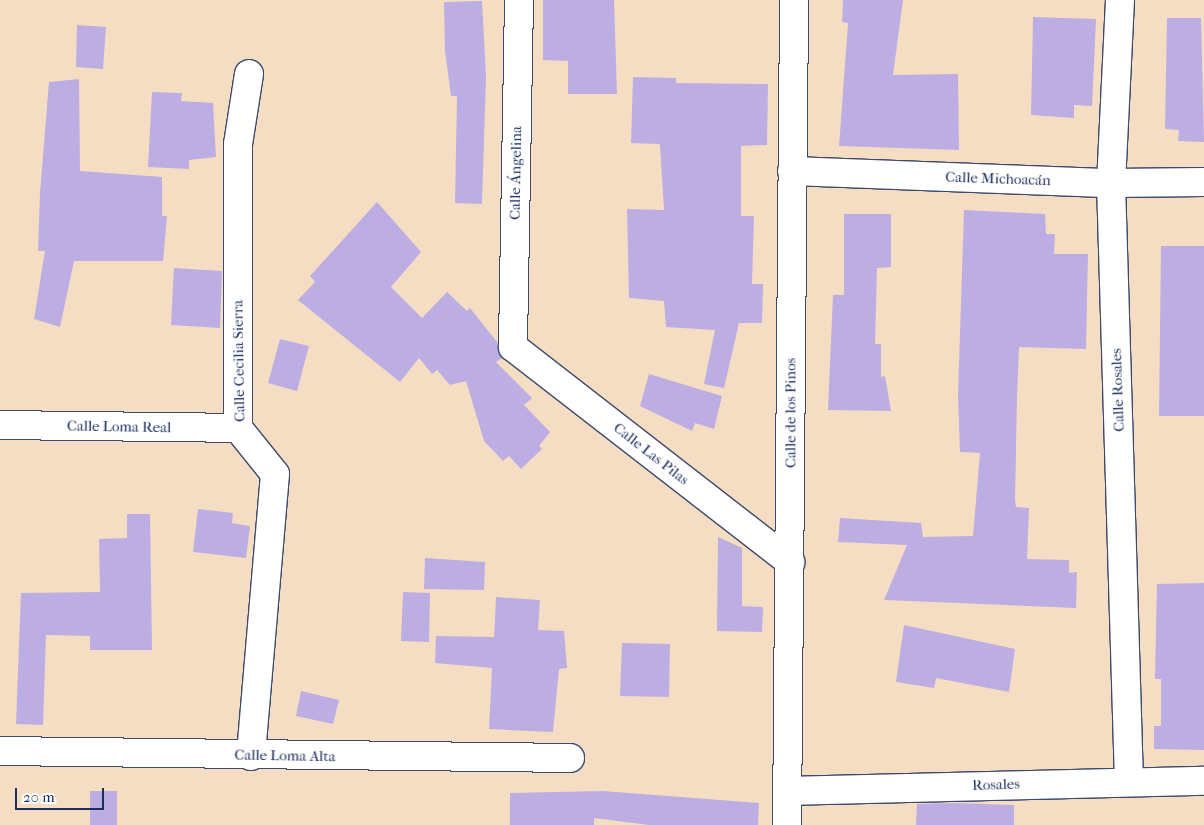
<!DOCTYPE html>
<meta charset="utf-8">
<style>
body{margin:0}
#map{position:relative;width:1204px;height:825px;overflow:hidden;background:#f5ddc3;font-family:"IM FELL French Canon",serif}
div>[style]{position:absolute}
.building>*{inset:0;background:#bcaee3}
.roads{filter:drop-shadow(1px 0 #3c496d) drop-shadow(-1px 0 #3c496d) drop-shadow(0 1px #3c496d) drop-shadow(0 -1px #3c496d)}
.street>*{height:28px;margin:-14px;padding:0 14px;transform-origin:14px;border-radius:14px;background:#fff}
.secondary>*{height:28px;margin:-14px;padding:0 14px;transform-origin:14px;border-radius:14px;background:#fff}
span{translate:-50% -50%;white-space:nowrap;text-align:center;line-height:1.15;-webkit-text-stroke:4.5px #fff;paint-order:stroke}
.street-label{font-size:15px;color:#1b2f5e}
.scale{position:absolute;left:15px;top:788px;width:89px;height:22px;box-sizing:border-box;border:2px solid #1b2f5e;border-top:0;padding-left:6px;font-size:15px;line-height:18px;white-space:nowrap;color:#1b2f5e;-webkit-text-stroke:4px #fff;paint-order:stroke}
</style>
<div id="map">
<div class="building">
<i style="clip-path:polygon(543px 0,614px 0,617px 94px,568px 94px,568px 61px,543px 60px)"></i>
<i style="clip-path:polygon(843px 0,903px 0,893px 75px,958px 74px,959px 150px,839px 146px,848px 23px,842px 22px)"></i>
<i style="clip-path:polygon(482px 1px,486px 76px,482px 204px,455px 203px,457px 96px,451px 96px,445px 51px,444px 2px)"></i>
<i style="clip-path:polygon(1033px 17px,1096px 19px,1092px 106px,1074px 105px,1074px 118px,1031px 115px)"></i>
<i style="clip-path:polygon(1167px 18px,1201px 18px,1204px 142px,1178px 141px,1179px 130px,1165px 129px)"></i>
<i style="clip-path:polygon(77px 25px,106px 27px,103px 69px,76px 67px)"></i>
<i style="clip-path:polygon(633px 77px,676px 78px,676px 83px,768px 84px,767px 145px,741px 146px,741px 216px,754px 216px,752px 284px,763px 284px,762px 323px,739px 323px,724px 388px,704px 384px,715px 330px,666px 327px,664px 301px,629px 298px,627px 209px,664px 210px,660px 144px,631px 143px)"></i>
<i style="clip-path:polygon(79px 79px,80px 171px,162px 177px,162px 216px,167px 216px,163px 261px,74px 261px,60px 327px,34px 319px,45px 251px,38px 251px,40px 193px,49px 82px)"></i>
<i style="clip-path:polygon(152px 92px,182px 93px,181px 101px,213px 103px,216px 157px,189px 160px,189px 169px,148px 167px)"></i>
<i style="clip-path:polygon(377px 202px,421px 252px,391px 287px,422px 318px,447px 292px,467px 311px,470px 308px,497px 342px,502px 358px,496px 362px,532px 398px,524px 405px,550px 432px,539px 446px,542px 449px,521px 469px,509px 456px,503px 461px,484px 441px,466px 381px,450px 385px,437px 370px,432px 374px,419px 358px,400px 382px,298px 300px,315px 282px,310px 276px)"></i>
<i style="clip-path:polygon(964px 210px,1045px 214px,1046px 234px,1055px 234px,1054px 254px,1088px 254px,1086px 349px,1019px 347px,1017px 397px,1015px 500px,1016px 507px,1029px 508px,1027px 559px,1069px 560px,1069px 573px,1077px 572px,1076px 608px,884px 600px,907px 545px,838px 542px,840px 518px,921px 523px,923px 537px,973px 536px,980px 453px,960px 452px,958px 395px)"></i>
<i style="clip-path:polygon(844px 214px,891px 214px,891px 267px,877px 268px,875px 344px,881px 344px,881px 377px,885px 376px,891px 411px,828px 410px,833px 295px,844px 295px)"></i>
<i style="clip-path:polygon(1161px 246px,1204px 246px,1204px 416px,1159px 416px)"></i>
<i style="clip-path:polygon(174px 268px,222px 271px,220px 328px,171px 325px)"></i>
<i style="clip-path:polygon(280px 339px,309px 346px,297px 391px,268px 383px)"></i>
<i style="clip-path:polygon(649px 374px,722px 396px,714px 429px,695px 423px,692px 431px,640px 406px)"></i>
<i style="clip-path:polygon(198px 509px,233px 513px,232px 523px,250px 526px,246px 558px,193px 552px)"></i>
<i style="clip-path:polygon(127px 514px,150px 514px,152px 650px,90px 650px,90px 636px,46px 635px,43px 725px,16px 724px,21px 593px,100px 592px,99px 539px,127px 538px)"></i>
<i style="clip-path:polygon(718px 537px,742px 548px,742px 606px,763px 607px,762px 632px,717px 631px)"></i>
<i style="clip-path:polygon(425px 558px,485px 562px,484px 590px,424px 589px)"></i>
<i style="clip-path:polygon(1204px 583px,1204px 750px,1154px 749px,1154px 726px,1161px 726px,1161px 679px,1155px 679px,1157px 584px)"></i>
<i style="clip-path:polygon(403px 592px,430px 593px,429px 642px,401px 641px)"></i>
<i style="clip-path:polygon(496px 597px,540px 600px,538px 630px,564px 631px,567px 668px,559px 669px,553px 732px,489px 729px,492px 668px,435px 663px,436px 636px,494px 637px)"></i>
<i style="clip-path:polygon(904px 625px,1015px 649px,1009px 692px,936px 678px,934px 688px,896px 682px)"></i>
<i style="clip-path:polygon(622px 643px,670px 644px,669px 697px,620px 696px)"></i>
<i style="clip-path:polygon(301px 691px,339px 700px,333px 724px,296px 716px)"></i>
<i style="clip-path:polygon(90px 791px,117px 791px,117px 825px,90px 825px)"></i>
<i style="clip-path:polygon(603px 791px,759px 803px,758px 825px,649px 825px,594px 818px,594px 825px,510px 825px,510px 793px)"></i>
<i style="clip-path:polygon(955px 803px,1014px 805px,1014px 825px,916px 825px,917px 804px)"></i>
</div>
<div class="roads">
<div class="street">
<i style="left:519px;top:0;width:347px;rotate:91deg"></i>
<i style="left:513px;top:347px;width:351px;rotate:37.8deg"></i>
<i style="left:1120px;top:0;width:183px;rotate:92.8deg"></i>
<i style="left:1111px;top:183px;width:598px;rotate:88.28deg"></i>
<i style="left:249px;top:74px;width:71px;rotate:98.9deg"></i>
<i style="left:238px;top:144px;width:284px;rotate:90deg"></i>
<i style="left:238px;top:428px;width:59px;rotate:51.2deg"></i>
<i style="left:275px;top:474px;width:283px;rotate:94.9deg"></i>
<i style="left:792px;top:171px;width:319px;rotate:2.2deg"></i>
<i style="left:1111px;top:183px;width:93px;rotate:-0.6deg"></i>
<i style="left:0;top:425px;width:238px;rotate:0.7deg"></i>
<i style="left:0;top:751px;width:570px;rotate:0.7deg"></i>
<i style="left:789px;top:791px;width:415px;rotate:-1.4deg"></i>
</div>
<div class="secondary">
<i style="left:787px;top:825px;width:825px;rotate:-89.51deg"></i>
</div>
</div>
<div class="street-label">
<span style="left:516px;top:173px;rotate:-89deg">Calle Ángelina</span>
<span style="left:998px;top:179px;rotate:2deg">Calle Michoacán</span>
<span style="left:239px;top:361px;rotate:-91deg">Calle Cecilia Sierra</span>
<span style="left:1118px;top:390px;rotate:-92deg">Calle Rosales</span>
<span style="left:791px;top:413px;rotate:-90deg">Calle de los Pinos</span>
<span style="left:119px;top:427px;rotate:1deg">Calle Loma Real</span>
<span style="left:651px;top:454px;rotate:38deg">Calle Las Pilas</span>
<span style="left:285px;top:756px;rotate:1deg">Calle Loma Alta</span>
<span style="left:996px;top:785px;rotate:-2deg">Rosales</span>
</div>
<div class="scale">20 m</div>
</div>
